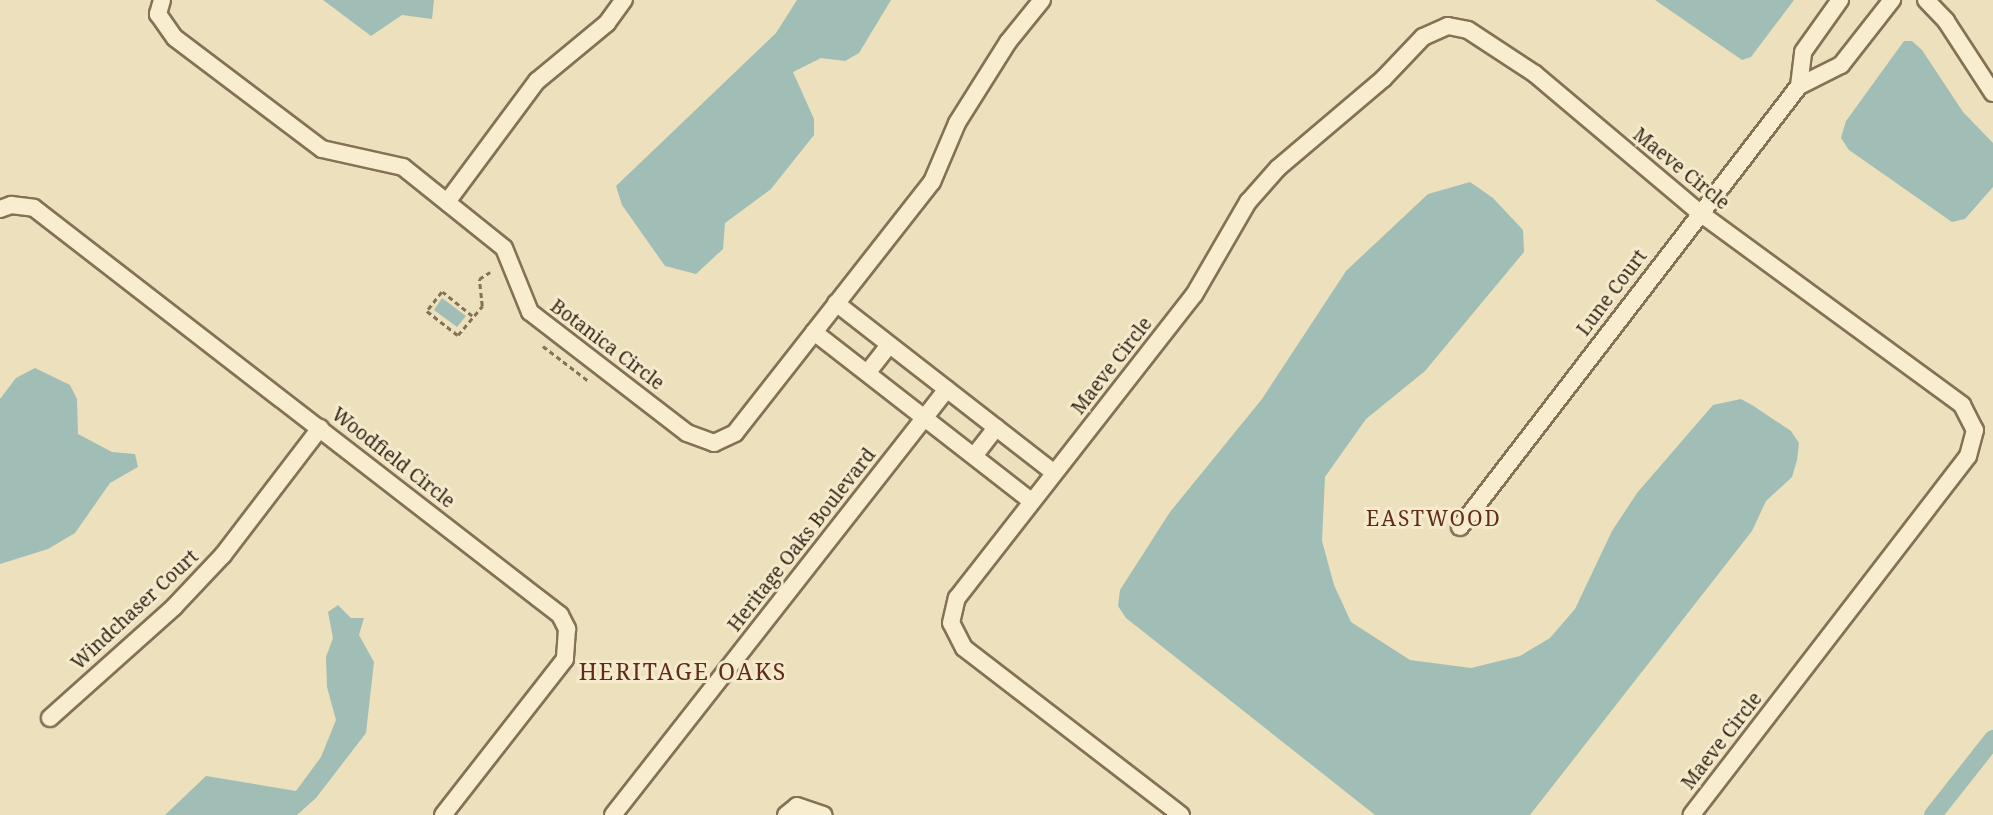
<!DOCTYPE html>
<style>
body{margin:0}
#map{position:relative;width:1993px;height:815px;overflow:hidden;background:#ede0bd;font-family:"Noto Serif",serif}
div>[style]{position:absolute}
.water>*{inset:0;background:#a0beb6}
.canal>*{height:18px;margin:-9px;padding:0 9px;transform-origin:9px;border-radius:9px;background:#a0beb6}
.path>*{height:2.5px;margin-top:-1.25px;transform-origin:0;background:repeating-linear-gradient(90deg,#847156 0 5px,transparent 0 8.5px)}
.roads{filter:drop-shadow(2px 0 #847156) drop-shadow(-2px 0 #847156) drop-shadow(0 2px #847156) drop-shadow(0 -2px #847156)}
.minor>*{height:16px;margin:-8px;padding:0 8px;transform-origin:8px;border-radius:8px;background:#f8eecf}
span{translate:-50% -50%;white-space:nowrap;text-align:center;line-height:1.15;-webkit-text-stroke:6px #f5eacc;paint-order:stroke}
.street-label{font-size:19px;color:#33281b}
.neighbourhood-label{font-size:21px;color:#602c1b;letter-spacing:2px}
.quarter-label{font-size:23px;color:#602c1b;letter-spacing:2px}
</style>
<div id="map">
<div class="water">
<i style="clip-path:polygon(323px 0,434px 0,432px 19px,402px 15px,371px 36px)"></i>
<i style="clip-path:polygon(797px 0,891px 0,859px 53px,845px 61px,821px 58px,793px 72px,814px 119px,814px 135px,771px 189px,725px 223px,723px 249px,696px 274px,665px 266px,622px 205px,616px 186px,776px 33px)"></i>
<i style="clip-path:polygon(1655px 0,1794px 0,1751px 57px,1742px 60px)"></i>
<i style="clip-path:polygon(1904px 41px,1912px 41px,1922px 50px,1963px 112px,1993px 143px,1993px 187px,1965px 219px,1952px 222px,1849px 150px,1841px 138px,1846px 121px)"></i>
<i style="clip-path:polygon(1470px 182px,1493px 198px,1523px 230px,1524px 252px,1425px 371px,1366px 419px,1325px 477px,1322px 541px,1334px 585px,1351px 622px,1410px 660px,1471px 668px,1520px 656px,1550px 638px,1575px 609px,1612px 531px,1637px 493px,1713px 405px,1741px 399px,1752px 405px,1791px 431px,1799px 443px,1797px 460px,1792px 477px,1766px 501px,1752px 531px,1530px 815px,1375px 815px,1126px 618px,1118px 606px,1120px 590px,1170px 512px,1262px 399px,1346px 271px,1428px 194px)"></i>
<i style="clip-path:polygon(442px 298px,466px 316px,457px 327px,434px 310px)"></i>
<i style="clip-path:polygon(35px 368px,70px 385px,77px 399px,78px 434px,112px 452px,135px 454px,138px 467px,110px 483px,75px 533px,48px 549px,0 564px,0 399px,16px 378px)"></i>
<i style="clip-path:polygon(338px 605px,351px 618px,364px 618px,359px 635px,374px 662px,366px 733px,316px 798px,297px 815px,165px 815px,206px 776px,296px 791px,321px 757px,336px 720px,327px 687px,326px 657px,333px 638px,328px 612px)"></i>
</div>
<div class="canal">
<i style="left:1933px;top:815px;width:97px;rotate:-51.7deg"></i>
</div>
<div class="path">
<i style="left:472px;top:316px;width:38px;rotate:-141deg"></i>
<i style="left:442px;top:292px;width:24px;rotate:128deg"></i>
<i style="left:427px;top:311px;width:39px;rotate:38deg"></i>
<i style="left:458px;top:335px;width:38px;rotate:-50deg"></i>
<i style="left:482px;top:306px;width:27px;rotate:-96deg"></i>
<i style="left:479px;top:279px;width:13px;rotate:-32deg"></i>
<i style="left:543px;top:346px;width:59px;rotate:37.5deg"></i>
</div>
<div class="roads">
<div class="minor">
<i style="left:162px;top:0;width:15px;rotate:106deg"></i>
<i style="left:158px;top:14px;width:29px;rotate:55deg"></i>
<i style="left:175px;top:38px;width:184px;rotate:37.1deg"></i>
<i style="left:322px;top:149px;width:83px;rotate:12.5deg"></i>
<i style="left:403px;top:167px;width:129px;rotate:38.7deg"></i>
<i style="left:504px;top:248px;width:69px;rotate:67.9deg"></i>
<i style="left:530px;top:312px;width:198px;rotate:37.6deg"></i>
<i style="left:687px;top:433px;width:29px;rotate:20deg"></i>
<i style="left:714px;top:443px;width:23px;rotate:-25deg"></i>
<i style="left:735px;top:433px;width:319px;rotate:-51.9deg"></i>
<i style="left:932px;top:182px;width:64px;rotate:-67deg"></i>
<i style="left:957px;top:123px;width:96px;rotate:-57.8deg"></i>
<i style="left:1008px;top:42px;width:54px;rotate:-51deg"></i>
<i style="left:1926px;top:0;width:29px;rotate:46deg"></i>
<i style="left:1946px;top:21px;width:86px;rotate:56.9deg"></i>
<i style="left:1799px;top:86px;width:47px;rotate:-26.6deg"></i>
<i style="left:1841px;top:65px;width:83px;rotate:-51.9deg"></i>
<i style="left:447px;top:202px;width:151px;rotate:-53.4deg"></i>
<i style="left:537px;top:81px;width:91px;rotate:-39.6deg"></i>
<i style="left:607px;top:23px;width:29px;rotate:-54deg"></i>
<i style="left:0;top:209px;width:12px;rotate:-20deg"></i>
<i style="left:11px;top:205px;width:23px;rotate:7deg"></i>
<i style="left:34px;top:208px;width:665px;rotate:37.73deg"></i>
<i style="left:560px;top:615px;width:16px;rotate:63deg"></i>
<i style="left:567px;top:629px;width:30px;rotate:94deg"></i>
<i style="left:565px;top:659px;width:198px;rotate:128deg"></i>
<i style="left:836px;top:303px;width:276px;rotate:37.9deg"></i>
<i style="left:814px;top:332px;width:276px;rotate:37.9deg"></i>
<i style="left:868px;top:372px;width:34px;rotate:-52deg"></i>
<i style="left:974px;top:456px;width:36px;rotate:-52deg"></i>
<i style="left:1460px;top:527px;width:556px;rotate:-52.45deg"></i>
<i style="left:1799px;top:86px;width:34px;rotate:-83deg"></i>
<i style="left:1803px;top:52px;width:64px;rotate:-54.6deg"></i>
<i style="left:50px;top:718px;width:166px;rotate:-41.8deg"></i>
<i style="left:174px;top:607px;width:71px;rotate:-46.7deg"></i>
<i style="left:223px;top:555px;width:160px;rotate:-52.6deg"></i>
<i style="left:613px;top:815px;width:541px;rotate:-51.9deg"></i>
<i style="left:786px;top:815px;width:14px;rotate:-39deg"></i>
<i style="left:797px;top:806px;width:28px;rotate:19deg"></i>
<i style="left:1181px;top:815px;width:274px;rotate:-142.4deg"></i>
<i style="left:964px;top:648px;width:28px;rotate:-117deg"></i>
<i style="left:951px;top:623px;width:26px;rotate:-77deg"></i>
<i style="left:957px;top:598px;width:385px;rotate:-52deg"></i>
<i style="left:1194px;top:295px;width:108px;rotate:-59.9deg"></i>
<i style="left:1248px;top:202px;width:45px;rotate:-48.6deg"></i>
<i style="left:1278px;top:168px;width:138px;rotate:-40.3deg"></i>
<i style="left:1383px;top:79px;width:58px;rotate:-46.4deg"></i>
<i style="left:1423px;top:37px;width:27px;rotate:-24deg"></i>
<i style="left:1448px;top:26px;width:20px;rotate:11deg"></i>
<i style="left:1468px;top:30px;width:80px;rotate:33.3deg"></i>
<i style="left:1535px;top:74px;width:216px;rotate:40.1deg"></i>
<i style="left:1700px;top:213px;width:325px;rotate:36.2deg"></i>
<i style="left:1962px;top:405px;width:28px;rotate:63deg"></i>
<i style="left:1975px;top:430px;width:27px;rotate:105deg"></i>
<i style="left:1968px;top:456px;width:453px;rotate:127.6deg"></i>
</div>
</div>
<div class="street-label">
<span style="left:1681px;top:169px;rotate:39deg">Maeve Circle</span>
<span style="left:1612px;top:293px;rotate:-53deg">Lune Court</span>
<span style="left:607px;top:345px;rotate:37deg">Botanica Circle</span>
<span style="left:1112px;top:366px;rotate:-52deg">Maeve Circle</span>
<span style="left:393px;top:458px;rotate:38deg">Woodfield Circle</span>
<span style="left:802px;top:540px;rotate:-52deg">Heritage Oaks Boulevard</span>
<span style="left:135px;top:610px;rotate:-43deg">Windchaser Court</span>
<span style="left:1722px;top:741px;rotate:-52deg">Maeve Circle</span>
</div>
<div class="neighbourhood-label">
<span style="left:1434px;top:518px">EASTWOOD</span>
</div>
<div class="quarter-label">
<span style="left:683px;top:671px">HERITAGE OAKS</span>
</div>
</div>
